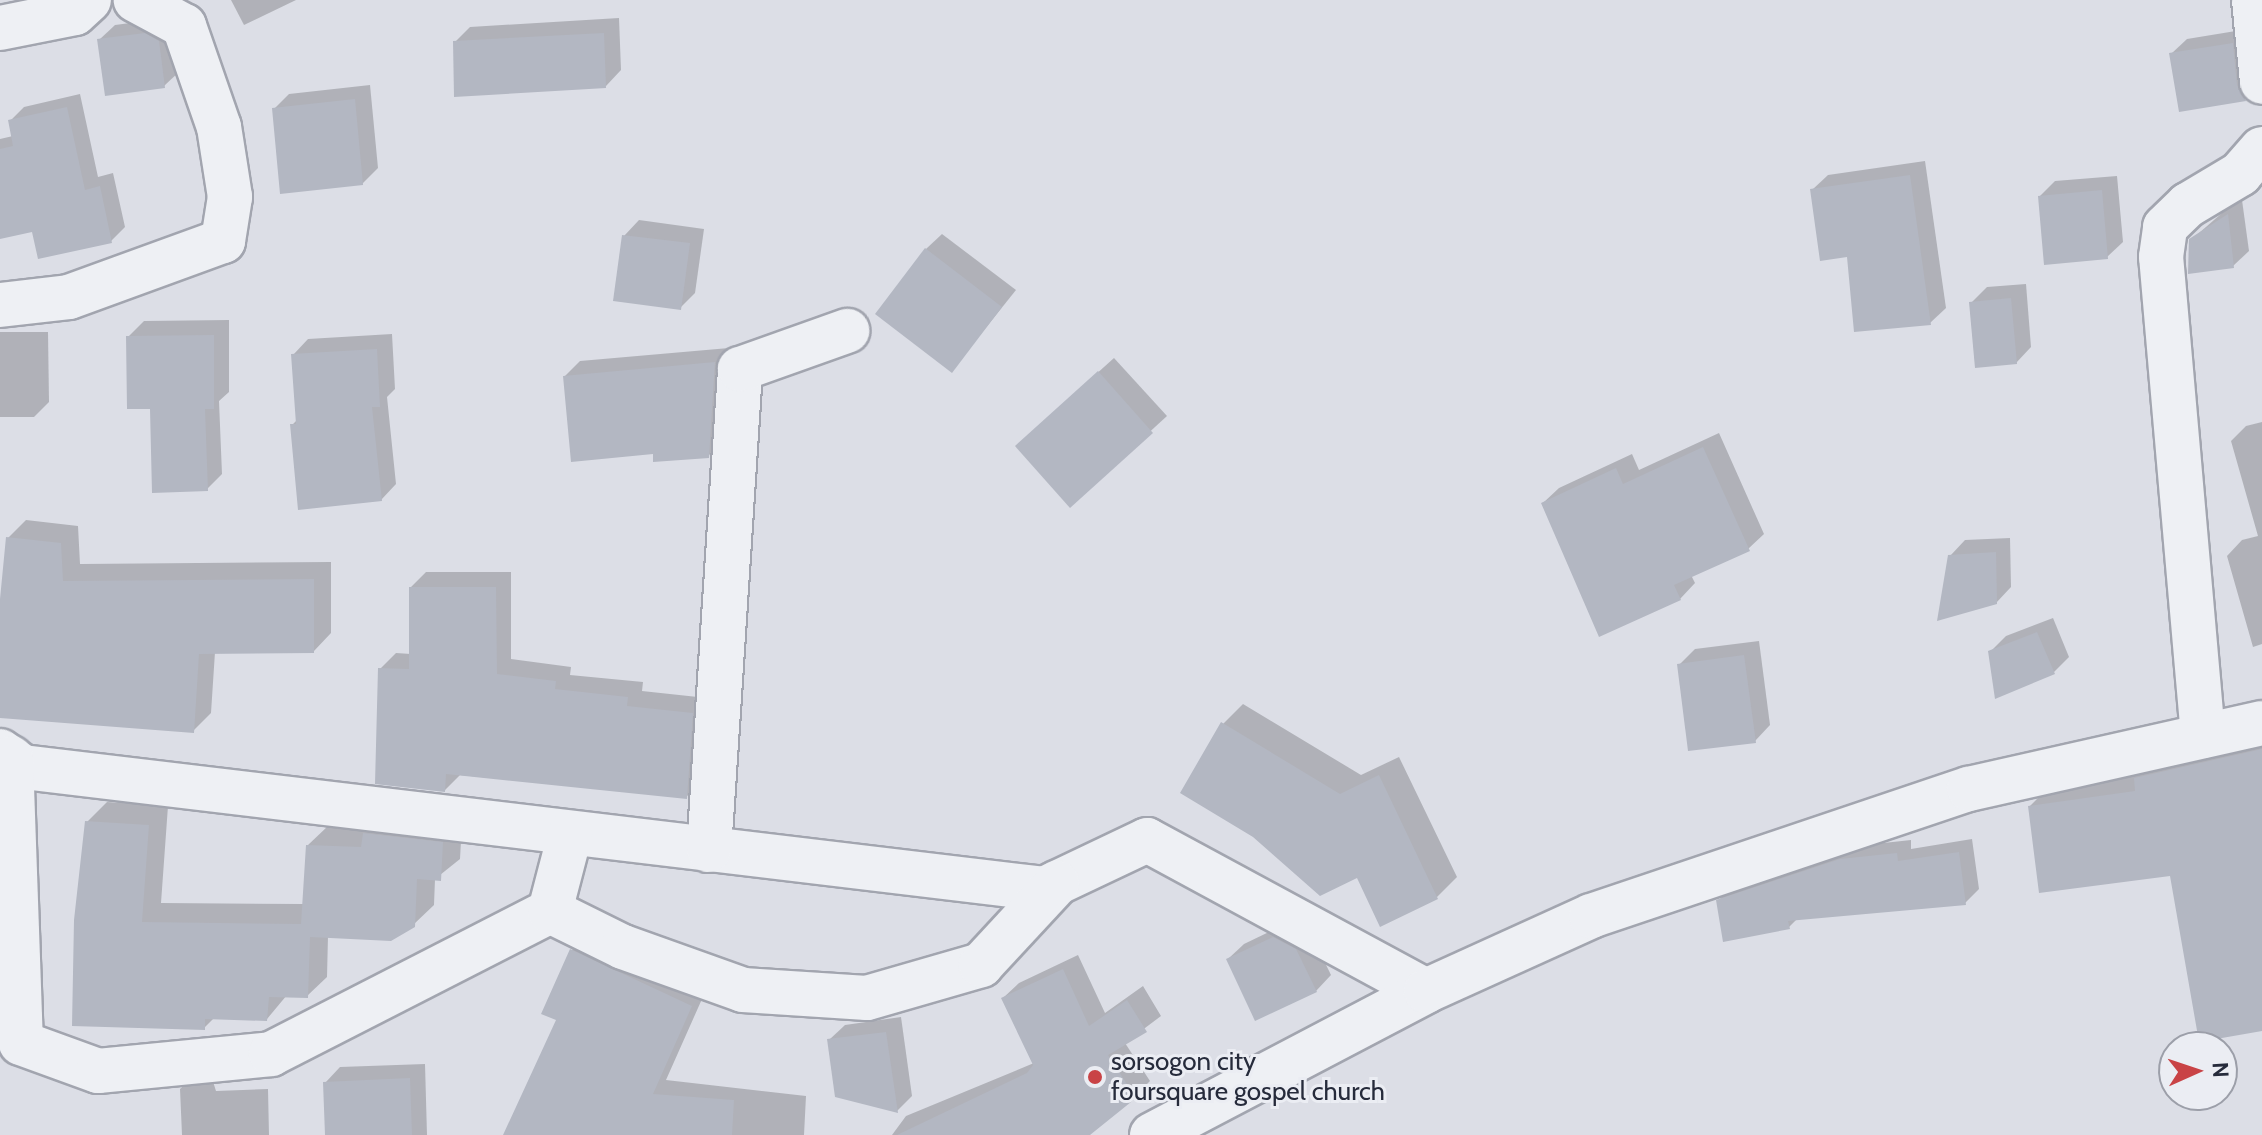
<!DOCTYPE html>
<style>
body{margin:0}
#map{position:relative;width:2262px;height:1135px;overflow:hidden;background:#dcdee6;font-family:Cabin,sans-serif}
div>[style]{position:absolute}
.shadow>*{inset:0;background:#0003}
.building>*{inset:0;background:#b3b7c2}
.roads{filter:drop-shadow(2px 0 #a2a5af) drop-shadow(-2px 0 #a2a5af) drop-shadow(0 2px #a2a5af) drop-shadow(0 -2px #a2a5af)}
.minor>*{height:44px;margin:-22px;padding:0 22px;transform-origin:22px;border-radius:22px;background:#eef0f4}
.tertiary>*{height:44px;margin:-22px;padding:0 22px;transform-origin:22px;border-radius:22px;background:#eef0f4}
.dots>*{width:22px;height:22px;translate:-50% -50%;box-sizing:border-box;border:4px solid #ebedf3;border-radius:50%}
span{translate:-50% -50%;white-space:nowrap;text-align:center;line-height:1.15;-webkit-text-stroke:6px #ebedf3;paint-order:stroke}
.poi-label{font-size:26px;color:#262b3b}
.left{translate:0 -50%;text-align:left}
.north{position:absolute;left:2158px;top:1031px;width:80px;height:80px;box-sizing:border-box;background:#ebedf3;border:2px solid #9c9fa9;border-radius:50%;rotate:87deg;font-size:22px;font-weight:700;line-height:32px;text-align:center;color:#262b3b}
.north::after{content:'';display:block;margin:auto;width:28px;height:36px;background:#c94346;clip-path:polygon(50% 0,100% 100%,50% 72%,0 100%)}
</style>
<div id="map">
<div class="shadow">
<i style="clip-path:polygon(231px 0,296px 0,244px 25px)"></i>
<i style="clip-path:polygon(619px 18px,621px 70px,606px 86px,455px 42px,470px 27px)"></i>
<i style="clip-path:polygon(161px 19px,180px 71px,164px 86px,99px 40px,115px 25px)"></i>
<i style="clip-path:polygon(2248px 29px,2261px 84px,2246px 99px,2181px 109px,2171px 54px,2187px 39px)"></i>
<i style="clip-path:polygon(370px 85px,378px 168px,362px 184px,274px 109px,289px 94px)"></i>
<i style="clip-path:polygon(80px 94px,98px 177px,113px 173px,125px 227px,111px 241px,34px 230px,0 237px,0 139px,13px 136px,10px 121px,24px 107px)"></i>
<i style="clip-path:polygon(1925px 161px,1946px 308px,1930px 323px,1849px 255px,1812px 190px,1828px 175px)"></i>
<i style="clip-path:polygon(2117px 176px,2123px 242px,2107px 257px,2040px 196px,2055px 181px)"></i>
<i style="clip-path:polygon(2237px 200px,2242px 200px,2249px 251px,2233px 266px,2191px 240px)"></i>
<i style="clip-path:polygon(639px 220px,704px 229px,695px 293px,680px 308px,624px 236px)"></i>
<i style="clip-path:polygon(942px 234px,1016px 290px,952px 370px,926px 249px)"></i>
<i style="clip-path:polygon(2026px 284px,2031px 347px,2016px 363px,1971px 303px,1987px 287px)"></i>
<i style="clip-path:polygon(229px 320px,229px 392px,219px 401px,222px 474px,207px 489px,152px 407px,128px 337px,144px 321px)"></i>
<i style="clip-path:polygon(0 332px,48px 332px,49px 402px,34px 417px,0 417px)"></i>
<i style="clip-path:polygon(392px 334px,395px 389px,387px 397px,396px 484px,381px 500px,292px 425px,297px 420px,293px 355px,308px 339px)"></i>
<i style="clip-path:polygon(729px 348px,724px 441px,708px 456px,655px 452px,565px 376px,580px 361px)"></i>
<i style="clip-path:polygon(1114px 358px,1167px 416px,1070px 505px,1033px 431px)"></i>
<i style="clip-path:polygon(2262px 422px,2262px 644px,2253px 647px,2227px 556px,2242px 540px,2258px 536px,2231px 441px,2246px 426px)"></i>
<i style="clip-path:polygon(1719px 433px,1764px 534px,1748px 549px,1691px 575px,1695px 583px,1680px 599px,1543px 503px,1559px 488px,1632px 454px,1639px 470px)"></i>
<i style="clip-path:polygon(26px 520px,78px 526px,80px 564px,331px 562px,331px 633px,314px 651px,215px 652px,211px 713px,193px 731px,0 716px,0 619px,8px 538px)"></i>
<i style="clip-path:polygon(2010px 538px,2011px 587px,1996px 603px,1950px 556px,1965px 540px)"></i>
<i style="clip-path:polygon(426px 572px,511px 572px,511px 659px,571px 667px,570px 675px,643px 682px,642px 691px,707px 698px,702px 782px,686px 797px,460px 775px,445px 790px,380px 669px,396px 653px,411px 654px,411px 587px)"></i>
<i style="clip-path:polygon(2053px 618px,2069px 657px,2054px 672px,1990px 652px,2006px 636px)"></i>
<i style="clip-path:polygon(1759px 641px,1770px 725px,1755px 741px,1679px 665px,1695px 649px)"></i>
<i style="clip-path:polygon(1243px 704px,1361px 775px,1399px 757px,1457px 877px,1437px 897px,1381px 924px,1358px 876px,1223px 724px)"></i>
<i style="clip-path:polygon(2262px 731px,2262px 1029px,2172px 874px,2030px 806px,2054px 782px)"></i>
<i style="clip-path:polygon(107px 802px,168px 806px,161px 903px,304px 904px,308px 845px,328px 826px,462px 823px,460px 859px,435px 879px,434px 905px,413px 925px,328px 936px,327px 977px,307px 996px,287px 995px,267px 1019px,215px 1017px,204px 1028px,74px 1024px,87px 822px)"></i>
<i style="clip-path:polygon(1972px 839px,1979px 889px,1965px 903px,1798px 918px,1789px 927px,1718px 901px,1732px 887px,1856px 846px,1911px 840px,1911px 849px)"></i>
<i style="clip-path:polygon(1290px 922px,1311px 934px,1331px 975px,1316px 991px,1228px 959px,1244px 944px)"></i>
<i style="clip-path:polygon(587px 935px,706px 990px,666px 1080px,806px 1096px,804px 1135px,506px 1135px,558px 1020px,572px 950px)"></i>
<i style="clip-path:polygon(1078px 955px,1105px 1013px,1143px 986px,1161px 1016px,1125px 1043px,1150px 1081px,1134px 1097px,1051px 1135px,892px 1135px,906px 1116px,1034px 1063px,1003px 998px,1019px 983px)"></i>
<i style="clip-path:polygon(901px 1017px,912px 1096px,897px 1111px,829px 1040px,845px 1025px)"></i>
<i style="clip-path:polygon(425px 1064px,427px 1135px,327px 1135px,325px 1083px,340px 1067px)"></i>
<i style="clip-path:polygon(210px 1072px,216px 1091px,268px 1089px,269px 1135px,182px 1135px,180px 1089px,196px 1074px)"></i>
</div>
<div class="building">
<i style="clip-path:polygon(145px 33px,159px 41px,165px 88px,105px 96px,97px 39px)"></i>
<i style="clip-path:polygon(604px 33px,606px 88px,454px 97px,453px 41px)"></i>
<i style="clip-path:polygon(2233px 43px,2237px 85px,2246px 101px,2179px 112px,2169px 53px)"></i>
<i style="clip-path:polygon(355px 99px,363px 185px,280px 194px,272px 108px)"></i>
<i style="clip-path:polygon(67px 107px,85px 190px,100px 186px,112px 243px,38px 259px,32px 232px,0 239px,0 149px,13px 146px,8px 120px)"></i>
<i style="clip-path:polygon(1910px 175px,1931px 325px,1854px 332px,1847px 257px,1820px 261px,1810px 189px)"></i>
<i style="clip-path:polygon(2102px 190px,2108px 259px,2044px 265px,2038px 196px)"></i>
<i style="clip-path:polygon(2228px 214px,2234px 268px,2188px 274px,2189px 239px)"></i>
<i style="clip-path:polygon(622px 235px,690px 243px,681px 310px,613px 301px)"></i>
<i style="clip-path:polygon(925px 248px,1002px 307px,952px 373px,875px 314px)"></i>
<i style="clip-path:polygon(2011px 298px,2017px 364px,1975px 368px,1969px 302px)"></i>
<i style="clip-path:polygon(214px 335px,214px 409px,205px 409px,208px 491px,152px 493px,150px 409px,127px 409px,126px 336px)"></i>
<i style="clip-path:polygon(377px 349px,380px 407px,372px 407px,382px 501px,298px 510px,290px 424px,296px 424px,291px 354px)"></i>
<i style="clip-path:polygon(715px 362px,709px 458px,653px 462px,653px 454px,571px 462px,563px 376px)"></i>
<i style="clip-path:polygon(1098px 371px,1153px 433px,1070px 508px,1015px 446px)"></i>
<i style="clip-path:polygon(1703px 447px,1750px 551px,1674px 585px,1681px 600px,1599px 637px,1541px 503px,1616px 468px,1623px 484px)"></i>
<i style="clip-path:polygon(6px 537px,61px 543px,63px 581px,314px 579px,314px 653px,199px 654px,194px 733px,0 718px,0 599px)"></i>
<i style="clip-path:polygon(1996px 552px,1997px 604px,1937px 621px,1948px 555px)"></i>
<i style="clip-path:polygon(409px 587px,496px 587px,497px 674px,556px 681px,555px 689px,628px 697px,627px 706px,693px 713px,687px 799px,446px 774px,445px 792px,375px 784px,378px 668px,409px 669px)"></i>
<i style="clip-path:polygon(2037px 632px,2055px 674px,1995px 699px,1988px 651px)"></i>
<i style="clip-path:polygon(1744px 655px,1756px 743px,1688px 751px,1677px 664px)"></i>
<i style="clip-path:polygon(1221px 722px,1340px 794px,1379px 775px,1438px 899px,1380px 927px,1357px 878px,1320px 896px,1253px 837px,1180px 793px)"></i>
<i style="clip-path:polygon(2262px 749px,2262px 1031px,2199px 1042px,2170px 876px,2039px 893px,2028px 806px,2135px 791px,2134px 778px)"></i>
<i style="clip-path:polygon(85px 821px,149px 825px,142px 922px,301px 924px,306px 845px,361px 847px,363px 833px,443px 842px,441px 881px,417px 879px,415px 927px,391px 941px,310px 937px,308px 998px,269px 997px,267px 1021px,205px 1019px,205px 1030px,72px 1026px,74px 920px)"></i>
<i style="clip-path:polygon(1959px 852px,1966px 905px,1788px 921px,1790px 929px,1723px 942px,1716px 900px,1840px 859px,1897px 853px,1898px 861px)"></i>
<i style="clip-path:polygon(1273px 937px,1296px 949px,1317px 992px,1255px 1021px,1226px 959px)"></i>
<i style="clip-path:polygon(570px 949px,692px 1006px,653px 1094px,734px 1100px,732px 1135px,503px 1135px,556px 1020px,541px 1014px)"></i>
<i style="clip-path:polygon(1063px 969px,1089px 1026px,1127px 1000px,1147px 1032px,1108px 1055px,1136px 1098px,1090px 1135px,897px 1135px,1027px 1073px,1033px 1065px,1001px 998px)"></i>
<i style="clip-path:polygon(886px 1032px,898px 1113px,835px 1097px,827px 1039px)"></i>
<i style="clip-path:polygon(410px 1078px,412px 1135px,325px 1135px,323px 1082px)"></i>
</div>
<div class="roads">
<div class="minor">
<i style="left:2254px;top:0;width:82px;rotate:84.4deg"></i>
<i style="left:0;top:28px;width:76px;rotate:-11.3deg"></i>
<i style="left:75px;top:13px;width:19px;rotate:-43deg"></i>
<i style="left:0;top:305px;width:69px;rotate:-6.6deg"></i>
<i style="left:69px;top:297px;width:164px;rotate:-20deg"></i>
<i style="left:223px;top:241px;width:45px;rotate:-81deg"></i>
<i style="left:230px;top:197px;width:71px;rotate:-98.9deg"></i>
<i style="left:219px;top:127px;width:107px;rotate:-109.1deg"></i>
<i style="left:184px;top:26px;width:55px;rotate:-151.6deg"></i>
<i style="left:2203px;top:736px;width:481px;rotate:-95deg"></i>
<i style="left:2161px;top:257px;width:30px;rotate:-82deg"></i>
<i style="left:2165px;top:227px;width:32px;rotate:-44deg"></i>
<i style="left:2188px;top:205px;width:61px;rotate:-30.8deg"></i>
<i style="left:2240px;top:174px;width:33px;rotate:-49deg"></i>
<i style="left:0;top:751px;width:28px;rotate:35deg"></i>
<i style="left:23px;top:767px;width:1028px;rotate:6.81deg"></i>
<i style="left:1044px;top:889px;width:114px;rotate:-25.4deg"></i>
<i style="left:1147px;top:840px;width:317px;rotate:28.4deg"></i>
<i style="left:11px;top:758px;width:285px;rotate:88deg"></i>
<i style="left:21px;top:1043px;width:82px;rotate:20deg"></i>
<i style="left:98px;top:1071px;width:174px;rotate:-5.6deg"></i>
<i style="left:271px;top:1054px;width:314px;rotate:-27.1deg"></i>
<i style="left:550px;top:911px;width:80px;rotate:-75.4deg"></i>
<i style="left:709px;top:850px;width:482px;rotate:-86.3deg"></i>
<i style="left:740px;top:369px;width:114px;rotate:-19.6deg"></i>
<i style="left:550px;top:911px;width:81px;rotate:26.3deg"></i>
<i style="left:623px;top:947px;width:127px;rotate:19.7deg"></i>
<i style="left:743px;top:990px;width:124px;rotate:3.7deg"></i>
<i style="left:867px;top:998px;width:119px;rotate:-16.1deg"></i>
<i style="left:981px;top:965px;width:112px;rotate:-47.2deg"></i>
</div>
<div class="tertiary">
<i style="left:1152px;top:1135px;width:310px;rotate:-27.7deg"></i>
<i style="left:1426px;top:991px;width:181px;rotate:-24.4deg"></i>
<i style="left:1591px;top:916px;width:399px;rotate:-18.6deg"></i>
<i style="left:1969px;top:789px;width:300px;rotate:-12.7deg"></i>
</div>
</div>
<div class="dots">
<i style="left:1095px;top:1077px;background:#c94346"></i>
</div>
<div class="poi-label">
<span class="left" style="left:1111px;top:1077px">sorsogon city<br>foursquare gospel church</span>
</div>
<div class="north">N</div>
</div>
